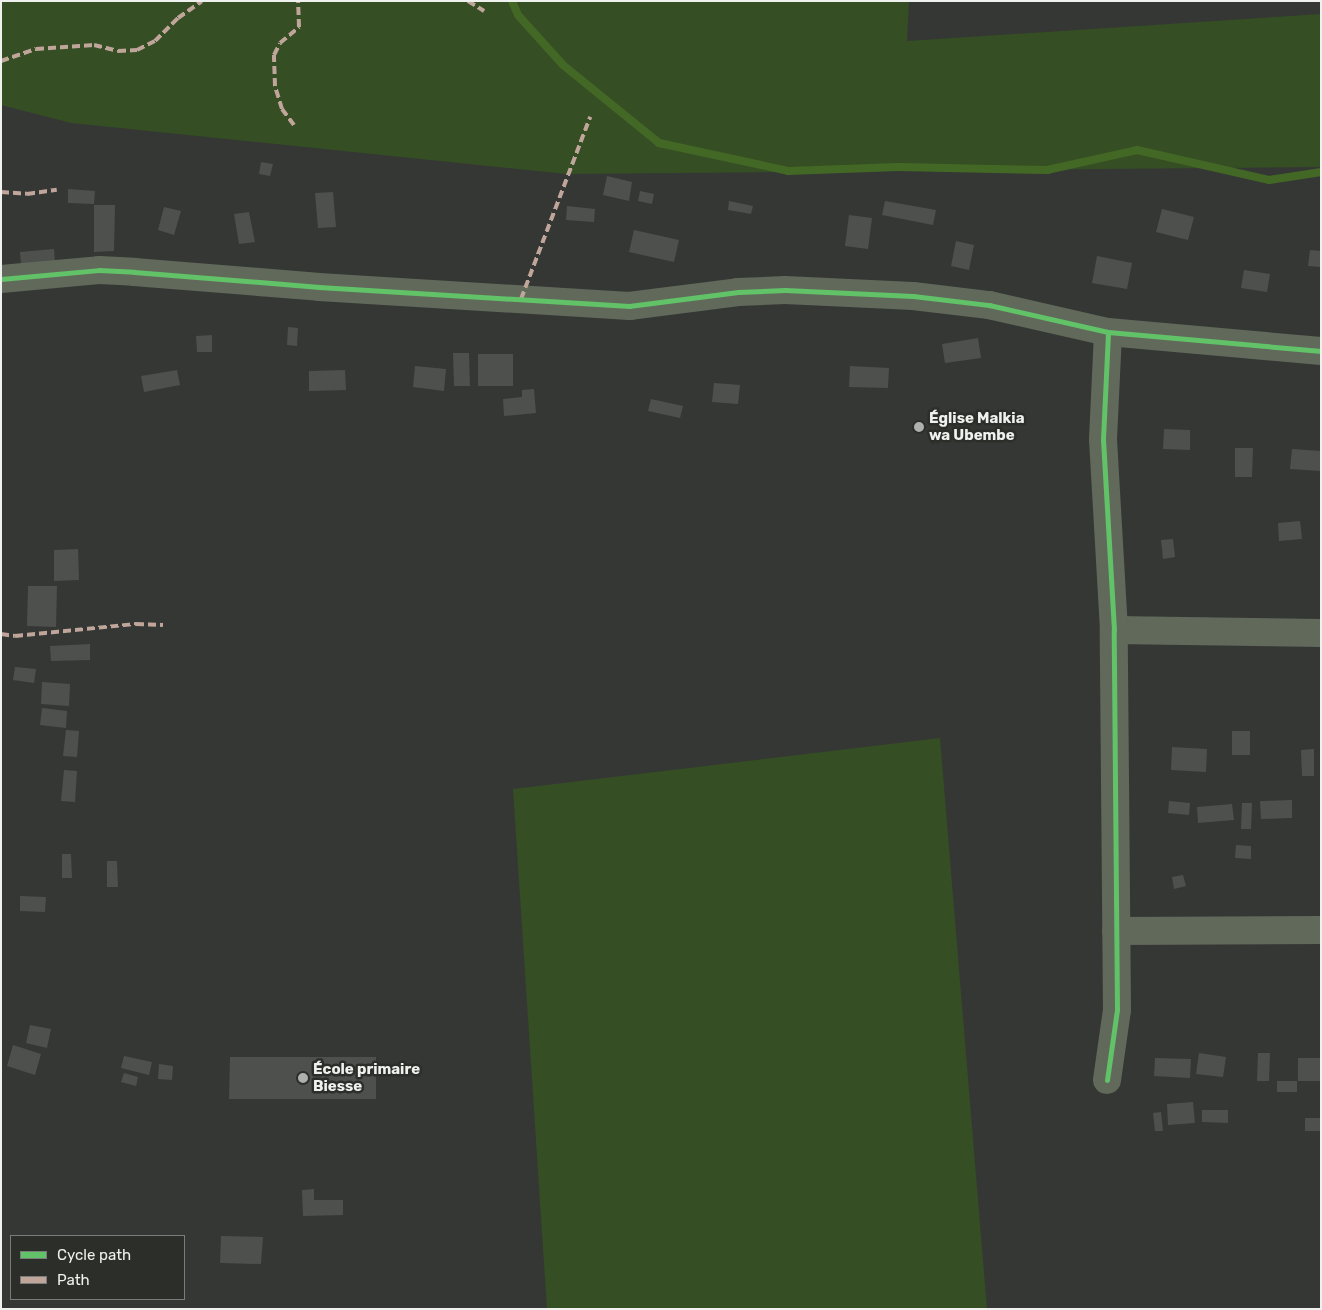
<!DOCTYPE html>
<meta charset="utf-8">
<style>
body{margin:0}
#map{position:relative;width:1322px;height:1310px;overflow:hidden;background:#353734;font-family:Rubik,sans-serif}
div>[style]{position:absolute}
.green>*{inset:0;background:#354e24}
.stream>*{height:8px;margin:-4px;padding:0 4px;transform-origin:4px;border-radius:4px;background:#436825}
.building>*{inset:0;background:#4e504e}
.street>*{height:28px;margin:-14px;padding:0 14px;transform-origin:14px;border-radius:14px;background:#61695b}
.quiet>*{height:4px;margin-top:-2px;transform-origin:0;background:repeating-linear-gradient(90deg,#c0a59a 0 8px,transparent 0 12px)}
.cycleway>*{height:5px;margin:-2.5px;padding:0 2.5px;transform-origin:2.5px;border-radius:2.5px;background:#61c268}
.dots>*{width:14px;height:14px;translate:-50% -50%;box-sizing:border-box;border:2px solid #2b2e29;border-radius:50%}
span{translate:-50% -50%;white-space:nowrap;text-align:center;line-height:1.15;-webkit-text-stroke:5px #2b2e29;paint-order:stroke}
.poi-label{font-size:15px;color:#eff1ee;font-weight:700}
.left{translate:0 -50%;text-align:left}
.frame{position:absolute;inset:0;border:2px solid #eff1ee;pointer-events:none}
.legend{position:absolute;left:10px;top:1235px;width:175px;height:65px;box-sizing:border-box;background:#2b2e29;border:1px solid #797c78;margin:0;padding:6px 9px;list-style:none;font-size:15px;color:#eff1ee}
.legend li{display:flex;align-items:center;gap:10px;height:25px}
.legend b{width:25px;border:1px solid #797c78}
</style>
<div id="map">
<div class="green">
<i style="clip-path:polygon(1px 1px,909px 1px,907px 41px,1321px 14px,1321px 167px,566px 174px,71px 123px,1px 105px)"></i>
<i style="clip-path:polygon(940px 738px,987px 1309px,547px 1309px,513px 789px)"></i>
</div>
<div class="stream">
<i style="left:512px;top:1px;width:15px;rotate:67deg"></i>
<i style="left:518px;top:15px;width:67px;rotate:48deg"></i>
<i style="left:563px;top:65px;width:124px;rotate:39.1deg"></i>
<i style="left:659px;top:143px;width:132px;rotate:12.2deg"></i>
<i style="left:788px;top:171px;width:110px;rotate:-2.1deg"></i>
<i style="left:898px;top:167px;width:149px;rotate:1.2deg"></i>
<i style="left:1047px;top:170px;width:92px;rotate:-12.5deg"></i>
<i style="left:1137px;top:150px;width:135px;rotate:12.8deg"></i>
<i style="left:1269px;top:180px;width:53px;rotate:-8.7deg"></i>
</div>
<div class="building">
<i style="clip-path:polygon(261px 162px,273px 164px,270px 176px,259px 174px)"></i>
<i style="clip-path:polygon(607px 176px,632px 182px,629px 201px,603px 195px)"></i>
<i style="clip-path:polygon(68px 189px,95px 191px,94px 204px,68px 203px)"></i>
<i style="clip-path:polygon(640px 191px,654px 194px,652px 204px,638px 201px)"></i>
<i style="clip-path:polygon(333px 192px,336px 227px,318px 228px,315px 193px)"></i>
<i style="clip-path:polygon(729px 201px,753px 206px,751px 214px,728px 210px)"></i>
<i style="clip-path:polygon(885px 201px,936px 210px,933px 225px,882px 215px)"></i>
<i style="clip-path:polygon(94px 205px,115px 205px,114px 251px,94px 252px)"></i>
<i style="clip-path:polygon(567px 206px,595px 209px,594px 222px,566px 220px)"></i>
<i style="clip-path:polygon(164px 207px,181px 211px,174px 235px,158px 230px)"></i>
<i style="clip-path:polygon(1162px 209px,1194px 217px,1188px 240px,1156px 232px)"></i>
<i style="clip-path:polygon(249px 212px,255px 242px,239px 244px,234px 214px)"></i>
<i style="clip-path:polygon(849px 215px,872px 218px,868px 249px,845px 246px)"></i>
<i style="clip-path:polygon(634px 230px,679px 240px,674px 262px,629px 252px)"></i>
<i style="clip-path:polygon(956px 241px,974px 245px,969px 270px,951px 266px)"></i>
<i style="clip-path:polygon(54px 249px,55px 262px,21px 265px,20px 252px)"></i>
<i style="clip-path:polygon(1310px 250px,1321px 251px,1321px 267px,1308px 266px)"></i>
<i style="clip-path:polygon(1097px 256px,1132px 263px,1127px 289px,1092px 283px)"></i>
<i style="clip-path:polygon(1244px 270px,1270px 274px,1267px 292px,1241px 288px)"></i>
<i style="clip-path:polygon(288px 327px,298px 328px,297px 346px,287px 345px)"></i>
<i style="clip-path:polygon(212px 335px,212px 352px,197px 352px,196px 336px)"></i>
<i style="clip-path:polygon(978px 338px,981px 358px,945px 363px,942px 344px)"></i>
<i style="clip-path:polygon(453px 353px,469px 353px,470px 386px,454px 386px)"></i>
<i style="clip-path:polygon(478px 354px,513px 354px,513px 386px,478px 386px)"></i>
<i style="clip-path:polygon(415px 366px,446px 369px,444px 391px,413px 387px)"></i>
<i style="clip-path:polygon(850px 366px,889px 368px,888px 388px,849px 387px)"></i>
<i style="clip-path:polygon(177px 370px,180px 385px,144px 392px,141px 376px)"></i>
<i style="clip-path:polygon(345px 370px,346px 390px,309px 391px,309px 371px)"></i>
<i style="clip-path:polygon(714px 383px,740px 385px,738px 404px,712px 402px)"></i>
<i style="clip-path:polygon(534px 389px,536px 413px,504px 416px,503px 399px,522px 397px,522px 390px)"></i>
<i style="clip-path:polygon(651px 399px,683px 406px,680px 418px,648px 411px)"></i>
<i style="clip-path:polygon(1164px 429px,1190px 430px,1190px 450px,1163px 449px)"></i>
<i style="clip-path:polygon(1235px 448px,1253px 448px,1252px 477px,1235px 477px)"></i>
<i style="clip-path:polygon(1292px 449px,1321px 451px,1321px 471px,1290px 469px)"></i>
<i style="clip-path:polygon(1300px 521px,1302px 539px,1279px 541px,1278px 523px)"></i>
<i style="clip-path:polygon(1173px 539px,1175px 557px,1163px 559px,1161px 540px)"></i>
<i style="clip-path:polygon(78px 549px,79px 580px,54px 581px,54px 550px)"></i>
<i style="clip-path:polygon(28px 586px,57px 586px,56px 627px,27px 626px)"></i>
<i style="clip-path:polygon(90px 644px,90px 660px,51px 661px,50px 646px)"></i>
<i style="clip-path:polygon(15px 667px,36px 669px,34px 683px,13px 680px)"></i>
<i style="clip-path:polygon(42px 682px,70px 684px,69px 706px,41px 704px)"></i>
<i style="clip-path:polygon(42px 708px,67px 711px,66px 728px,40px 725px)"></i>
<i style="clip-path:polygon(66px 730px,79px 731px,77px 757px,63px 756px)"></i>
<i style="clip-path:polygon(1232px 731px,1250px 731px,1250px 755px,1232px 755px)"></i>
<i style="clip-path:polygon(1172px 747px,1207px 749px,1206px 772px,1171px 770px)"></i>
<i style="clip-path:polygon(1314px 749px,1314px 776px,1302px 776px,1301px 750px)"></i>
<i style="clip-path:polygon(64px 770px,77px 771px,75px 802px,61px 801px)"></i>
<i style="clip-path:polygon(1292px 800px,1292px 818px,1261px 819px,1260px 801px)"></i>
<i style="clip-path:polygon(1169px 801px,1190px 803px,1189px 815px,1168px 813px)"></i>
<i style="clip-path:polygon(1242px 803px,1252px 803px,1251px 829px,1241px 829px)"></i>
<i style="clip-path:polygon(1232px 804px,1234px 820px,1198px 823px,1197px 807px)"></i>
<i style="clip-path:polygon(1236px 845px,1251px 846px,1251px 859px,1235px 858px)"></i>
<i style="clip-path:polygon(62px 854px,71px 854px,72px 878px,62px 878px)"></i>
<i style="clip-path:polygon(107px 861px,117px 861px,118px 887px,107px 887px)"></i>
<i style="clip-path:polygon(1183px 875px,1186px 886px,1174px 889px,1172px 877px)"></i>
<i style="clip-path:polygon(20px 896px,46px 897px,45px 912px,20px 911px)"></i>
<i style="clip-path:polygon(30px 1025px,51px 1029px,47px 1048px,26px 1043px)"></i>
<i style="clip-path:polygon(13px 1045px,41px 1054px,35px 1075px,7px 1066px)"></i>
<i style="clip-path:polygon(1199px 1053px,1226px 1057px,1223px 1077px,1196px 1074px)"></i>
<i style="clip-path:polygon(1258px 1053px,1270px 1053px,1269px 1081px,1257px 1081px)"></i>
<i style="clip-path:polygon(124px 1056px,152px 1062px,149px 1075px,121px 1068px)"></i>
<i style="clip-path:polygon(230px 1057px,376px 1057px,376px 1099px,229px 1099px)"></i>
<i style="clip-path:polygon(1155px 1058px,1191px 1059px,1190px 1078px,1154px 1076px)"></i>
<i style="clip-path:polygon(1298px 1058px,1321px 1058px,1321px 1081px,1298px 1081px)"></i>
<i style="clip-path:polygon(159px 1064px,173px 1066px,172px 1080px,158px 1079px)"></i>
<i style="clip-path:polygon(124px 1073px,138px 1077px,136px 1086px,121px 1082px)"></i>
<i style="clip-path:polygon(1277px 1081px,1297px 1081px,1297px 1092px,1277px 1092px)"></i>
<i style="clip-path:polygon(1193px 1102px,1195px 1123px,1168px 1125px,1167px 1104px)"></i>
<i style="clip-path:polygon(1202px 1110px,1228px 1110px,1228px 1123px,1202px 1122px)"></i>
<i style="clip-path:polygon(1161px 1112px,1163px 1131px,1155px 1131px,1153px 1113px)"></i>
<i style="clip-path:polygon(1305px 1118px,1321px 1118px,1321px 1131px,1305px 1131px)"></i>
<i style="clip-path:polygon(314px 1189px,314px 1200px,343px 1200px,343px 1215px,303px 1216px,302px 1190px)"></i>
<i style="clip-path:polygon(221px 1236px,263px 1237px,261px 1264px,220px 1263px)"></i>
</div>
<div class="street">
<i style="left:1px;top:279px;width:98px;rotate:-5.2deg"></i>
<i style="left:99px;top:270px;width:35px;rotate:3deg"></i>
<i style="left:134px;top:272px;width:186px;rotate:4.6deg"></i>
<i style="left:319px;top:287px;width:311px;rotate:3.5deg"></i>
<i style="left:629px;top:306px;width:110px;rotate:-7.3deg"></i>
<i style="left:738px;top:292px;width:47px;rotate:-2.4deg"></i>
<i style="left:785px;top:290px;width:128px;rotate:2.7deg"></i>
<i style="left:913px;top:296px;width:77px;rotate:6.8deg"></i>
<i style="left:989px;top:305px;width:122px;rotate:12.8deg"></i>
<i style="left:1108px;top:332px;width:214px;rotate:5.1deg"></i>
<i style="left:1114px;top:630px;width:207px;rotate:0.8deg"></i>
<i style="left:1116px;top:931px;width:205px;rotate:-0.3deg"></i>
<i style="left:1107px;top:1080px;width:71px;rotate:-81.9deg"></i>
<i style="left:1117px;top:1010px;width:380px;rotate:-90.5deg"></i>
<i style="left:1114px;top:630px;width:191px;rotate:-93.3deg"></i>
<i style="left:1103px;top:439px;width:107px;rotate:-87.3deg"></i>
</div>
<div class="quiet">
<i style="left:468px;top:1px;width:19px;rotate:32deg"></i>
<i style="left:1px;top:61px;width:37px;rotate:-19deg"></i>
<i style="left:36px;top:49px;width:58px;rotate:-3.9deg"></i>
<i style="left:94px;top:45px;width:25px;rotate:14deg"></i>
<i style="left:118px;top:51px;width:19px;rotate:-3deg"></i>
<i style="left:137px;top:50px;width:20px;rotate:-27deg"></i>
<i style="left:155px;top:41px;width:33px;rotate:-45deg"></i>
<i style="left:178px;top:18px;width:29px;rotate:-35deg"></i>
<i style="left:294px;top:125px;width:20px;rotate:-127deg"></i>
<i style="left:282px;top:109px;width:24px;rotate:-107deg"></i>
<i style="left:275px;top:86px;width:31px;rotate:-92deg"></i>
<i style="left:274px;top:55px;width:13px;rotate:-63deg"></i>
<i style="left:280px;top:43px;width:25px;rotate:-40deg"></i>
<i style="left:299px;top:27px;width:26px;rotate:-92deg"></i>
<i style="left:1px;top:192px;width:26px;rotate:4deg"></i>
<i style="left:27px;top:194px;width:30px;rotate:-8deg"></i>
<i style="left:521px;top:299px;width:195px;rotate:-69.2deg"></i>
<i style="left:1px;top:634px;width:14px;rotate:8deg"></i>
<i style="left:15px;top:636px;width:122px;rotate:-5.7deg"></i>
<i style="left:136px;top:624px;width:27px;rotate:2deg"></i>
</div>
<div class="cycleway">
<i style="left:1px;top:279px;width:98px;rotate:-5.2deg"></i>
<i style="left:99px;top:270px;width:35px;rotate:3deg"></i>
<i style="left:134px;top:272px;width:186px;rotate:4.6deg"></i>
<i style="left:319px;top:287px;width:311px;rotate:3.5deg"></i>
<i style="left:629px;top:306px;width:110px;rotate:-7.3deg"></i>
<i style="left:738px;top:292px;width:47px;rotate:-2.4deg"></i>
<i style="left:785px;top:290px;width:128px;rotate:2.7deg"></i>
<i style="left:913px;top:296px;width:77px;rotate:6.8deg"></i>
<i style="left:989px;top:305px;width:122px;rotate:12.8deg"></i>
<i style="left:1108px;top:332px;width:214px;rotate:5.1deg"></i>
<i style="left:1107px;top:1080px;width:71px;rotate:-81.9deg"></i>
<i style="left:1117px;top:1010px;width:380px;rotate:-90.5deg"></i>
<i style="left:1114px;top:630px;width:191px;rotate:-93.3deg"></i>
<i style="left:1103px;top:439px;width:107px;rotate:-87.3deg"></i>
</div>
<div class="dots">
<i style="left:919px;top:427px;background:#aeb0ad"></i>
<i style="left:303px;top:1078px;background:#aeb0ad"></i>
</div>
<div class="poi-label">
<span class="left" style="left:929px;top:427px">Église Malkia<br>wa Ubembe</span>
<span class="left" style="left:313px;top:1078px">École primaire<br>Biesse</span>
</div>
<div class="frame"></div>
<ul class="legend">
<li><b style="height:6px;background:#61c268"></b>Cycle path</li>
<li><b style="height:6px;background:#c0a59a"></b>Path</li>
</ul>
</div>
